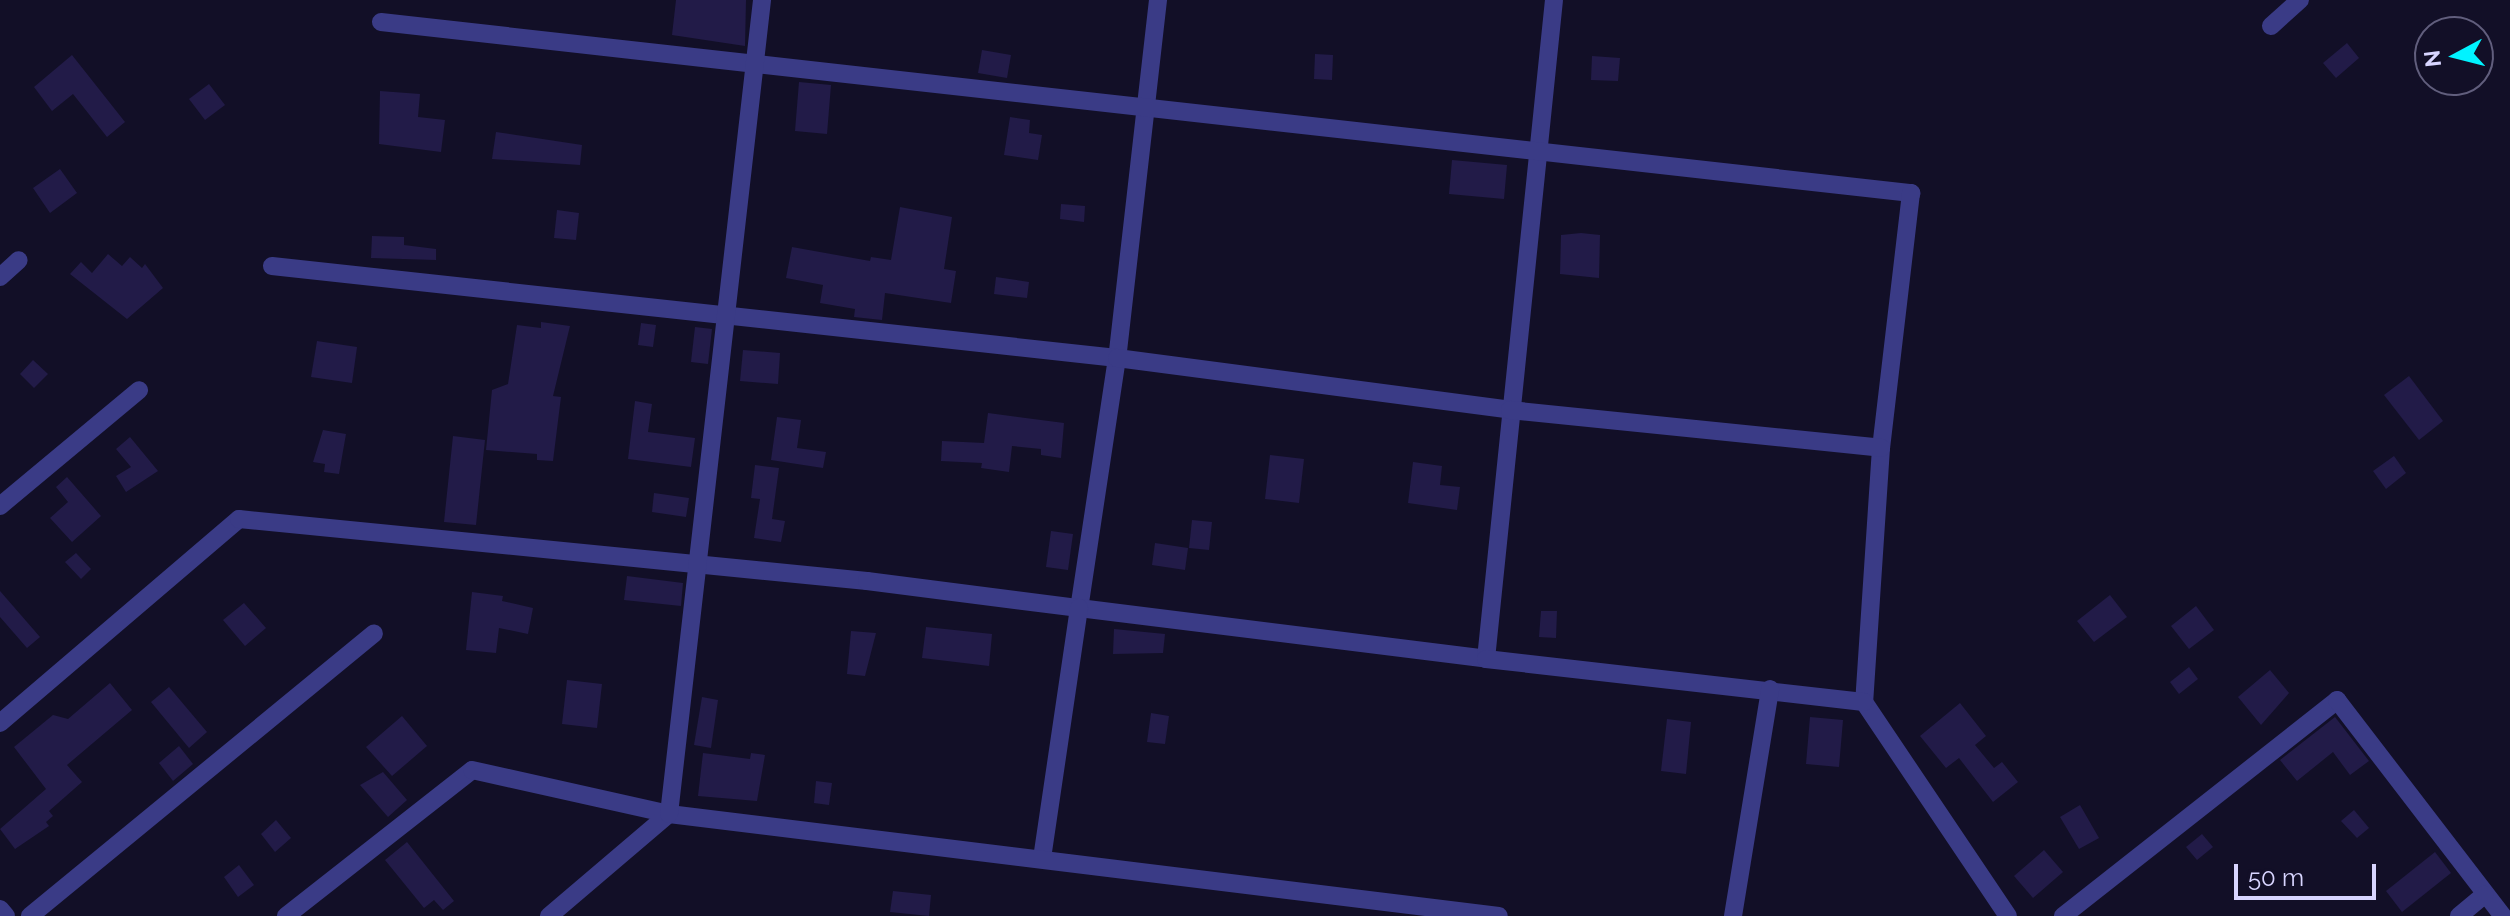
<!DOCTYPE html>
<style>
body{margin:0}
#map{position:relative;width:2510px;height:916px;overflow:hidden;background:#120f27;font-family:Raleway,sans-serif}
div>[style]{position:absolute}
.building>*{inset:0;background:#221b48}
.minor>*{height:18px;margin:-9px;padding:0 9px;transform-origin:9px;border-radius:9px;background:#3a3b86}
span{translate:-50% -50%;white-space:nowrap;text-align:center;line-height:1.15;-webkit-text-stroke:6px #120f27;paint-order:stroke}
.north{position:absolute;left:2414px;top:16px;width:80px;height:80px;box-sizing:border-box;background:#120f27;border:2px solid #615e7d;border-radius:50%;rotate:263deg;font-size:22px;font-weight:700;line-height:32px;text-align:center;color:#d8d5ff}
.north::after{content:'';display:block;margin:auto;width:28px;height:36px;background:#01f3ff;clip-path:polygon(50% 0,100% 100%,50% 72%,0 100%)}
.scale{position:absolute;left:2234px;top:864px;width:142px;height:36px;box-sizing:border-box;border:4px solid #d8d5ff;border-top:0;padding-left:10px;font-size:24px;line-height:28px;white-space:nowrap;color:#d8d5ff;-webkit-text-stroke:6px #120f27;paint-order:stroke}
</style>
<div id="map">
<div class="building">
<i style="clip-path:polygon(676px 0,746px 0,745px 46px,672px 35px)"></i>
<i style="clip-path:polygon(2347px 43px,2359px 58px,2336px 78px,2323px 63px)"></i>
<i style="clip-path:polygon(982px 50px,1011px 55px,1007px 78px,978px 73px)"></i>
<i style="clip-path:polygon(1315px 54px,1333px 55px,1332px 80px,1314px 79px)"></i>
<i style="clip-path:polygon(72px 55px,125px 122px,107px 137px,73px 94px,52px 111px,34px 87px)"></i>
<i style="clip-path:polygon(1592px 56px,1620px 58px,1618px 81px,1591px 80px)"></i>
<i style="clip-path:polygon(799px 82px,831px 85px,827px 134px,795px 131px)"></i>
<i style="clip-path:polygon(209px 84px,225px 105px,205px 120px,189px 99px)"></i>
<i style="clip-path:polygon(380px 91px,420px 94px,418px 117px,445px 120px,441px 152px,379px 144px)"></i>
<i style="clip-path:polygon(1010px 117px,1030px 120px,1029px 133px,1042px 135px,1038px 160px,1004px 155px)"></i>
<i style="clip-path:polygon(496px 132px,582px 145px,580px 165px,492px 159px)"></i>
<i style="clip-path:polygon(1452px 160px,1507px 165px,1504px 199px,1449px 194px)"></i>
<i style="clip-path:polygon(60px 169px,77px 193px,50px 213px,33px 188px)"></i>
<i style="clip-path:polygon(1061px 204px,1085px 206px,1084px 222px,1060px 219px)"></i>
<i style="clip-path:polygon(900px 207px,952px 217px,944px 269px,956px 271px,951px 303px,885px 293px,882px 320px,854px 317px,855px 309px,820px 303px,823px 285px,786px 278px,792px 247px,870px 261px,871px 257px,891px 260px)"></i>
<i style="clip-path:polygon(557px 210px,579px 213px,576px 240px,554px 238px)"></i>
<i style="clip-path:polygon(1581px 233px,1600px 235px,1599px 278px,1560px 274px,1561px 235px)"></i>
<i style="clip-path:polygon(372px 236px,404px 237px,404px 245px,436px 249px,436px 260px,371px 258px)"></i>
<i style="clip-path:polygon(108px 254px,122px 266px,130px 257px,142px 268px,145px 264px,163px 288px,127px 319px,70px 274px,81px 262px,92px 273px)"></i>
<i style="clip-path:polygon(996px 277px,1029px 282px,1027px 298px,994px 294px)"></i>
<i style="clip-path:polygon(541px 322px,570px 326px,553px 396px,561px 397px,553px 461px,537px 460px,537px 454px,486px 450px,492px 390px,508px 384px,517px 325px,541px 328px)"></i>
<i style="clip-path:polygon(641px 323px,656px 325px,653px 347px,638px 345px)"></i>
<i style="clip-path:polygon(695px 327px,712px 329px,708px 364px,691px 362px)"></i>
<i style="clip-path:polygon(317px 341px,357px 347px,352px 383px,311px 377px)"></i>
<i style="clip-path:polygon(743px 350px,780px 353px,778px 384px,740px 381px)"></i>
<i style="clip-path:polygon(33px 360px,48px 374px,34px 388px,20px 374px)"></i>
<i style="clip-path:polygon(2409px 376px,2443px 421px,2419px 440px,2384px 395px)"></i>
<i style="clip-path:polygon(635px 401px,652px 404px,648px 432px,695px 438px,691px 467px,628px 459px)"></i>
<i style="clip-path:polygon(988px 413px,1064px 423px,1061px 458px,1041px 455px,1041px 449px,1012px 446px,1009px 472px,981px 468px,982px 463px,941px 461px,942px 441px,984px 443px)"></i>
<i style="clip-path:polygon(777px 417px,801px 420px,797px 448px,826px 452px,823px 468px,771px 460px)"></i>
<i style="clip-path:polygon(323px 430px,346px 434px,339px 474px,324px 472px,325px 464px,313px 462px)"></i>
<i style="clip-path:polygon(453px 436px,485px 440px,476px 525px,444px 522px)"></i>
<i style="clip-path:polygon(130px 437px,158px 471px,126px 492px,116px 476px,131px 467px,116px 449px)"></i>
<i style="clip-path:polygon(1270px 455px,1304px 459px,1299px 503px,1265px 499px)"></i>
<i style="clip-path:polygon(2394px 456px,2406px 473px,2386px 489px,2373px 471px)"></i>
<i style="clip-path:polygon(1413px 462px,1442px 466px,1440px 485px,1460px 487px,1457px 510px,1408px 503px)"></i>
<i style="clip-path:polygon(755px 465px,779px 468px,772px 519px,785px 521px,781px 542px,754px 538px,760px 499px,751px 498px)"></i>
<i style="clip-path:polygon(67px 477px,101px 516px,72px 542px,50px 518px,68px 502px,56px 487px)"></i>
<i style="clip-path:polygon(654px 493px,689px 498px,686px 517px,652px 512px)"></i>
<i style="clip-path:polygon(1192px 520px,1212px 522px,1209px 550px,1189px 548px)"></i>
<i style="clip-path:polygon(1051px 531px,1073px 534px,1068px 570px,1046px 567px)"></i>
<i style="clip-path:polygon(1155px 543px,1188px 548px,1185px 570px,1152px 565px)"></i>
<i style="clip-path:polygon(76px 553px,91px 569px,81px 579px,65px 562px)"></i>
<i style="clip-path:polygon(627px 576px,683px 583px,681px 606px,624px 600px)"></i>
<i style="clip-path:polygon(0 591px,40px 637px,27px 648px,0 617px)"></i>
<i style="clip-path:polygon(472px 592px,503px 596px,502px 601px,533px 608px,528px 634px,499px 628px,496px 653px,466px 650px)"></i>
<i style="clip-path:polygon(2110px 595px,2127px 617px,2094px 642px,2077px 621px)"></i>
<i style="clip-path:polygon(244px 603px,266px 628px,245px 646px,223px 620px)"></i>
<i style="clip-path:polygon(2196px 606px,2214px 630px,2189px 649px,2171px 626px)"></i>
<i style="clip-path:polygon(1541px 611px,1557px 611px,1556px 638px,1539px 637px)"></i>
<i style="clip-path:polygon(926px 627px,992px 634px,989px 666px,922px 658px)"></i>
<i style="clip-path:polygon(1114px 629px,1165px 634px,1163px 653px,1113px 654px)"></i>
<i style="clip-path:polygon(851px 631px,876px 633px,865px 676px,847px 674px)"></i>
<i style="clip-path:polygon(2189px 667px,2198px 679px,2179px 694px,2170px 682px)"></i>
<i style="clip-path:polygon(2270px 670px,2289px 693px,2261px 725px,2238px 697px)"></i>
<i style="clip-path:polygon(567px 680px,602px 684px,597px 728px,562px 724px)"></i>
<i style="clip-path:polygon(110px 683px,132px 710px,67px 765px,82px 782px,49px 811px,53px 816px,46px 822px,49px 826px,15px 849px,0 829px,46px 789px,14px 747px,53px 715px,68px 719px)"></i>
<i style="clip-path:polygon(169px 687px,207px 732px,189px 748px,151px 702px)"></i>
<i style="clip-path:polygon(702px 697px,718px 700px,711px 748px,694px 745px)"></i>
<i style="clip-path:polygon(1960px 703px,1986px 736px,1975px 745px,1994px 768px,2002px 762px,2018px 782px,1993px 802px,1959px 758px,1946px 768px,1920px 736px)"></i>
<i style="clip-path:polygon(1151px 713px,1169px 716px,1165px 744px,1147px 742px)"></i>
<i style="clip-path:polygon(402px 716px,427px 746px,392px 776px,366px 747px)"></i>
<i style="clip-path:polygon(1810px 717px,1843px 720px,1839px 767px,1806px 764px)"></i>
<i style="clip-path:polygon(2335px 717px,2369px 761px,2350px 775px,2333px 752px,2297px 781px,2280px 760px)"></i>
<i style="clip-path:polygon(1667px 719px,1691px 722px,1686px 774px,1661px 771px)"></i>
<i style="clip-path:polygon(179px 746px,193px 764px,173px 781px,159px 763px)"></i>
<i style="clip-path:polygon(703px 753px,750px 759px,751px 753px,765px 755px,757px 801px,698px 796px)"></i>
<i style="clip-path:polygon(383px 772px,407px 800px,388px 817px,360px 785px)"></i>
<i style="clip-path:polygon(816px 781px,832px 783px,829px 805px,814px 803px)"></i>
<i style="clip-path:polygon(2080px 805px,2099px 838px,2079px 849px,2060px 817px)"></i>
<i style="clip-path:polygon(2354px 810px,2369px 828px,2357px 838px,2341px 821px)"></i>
<i style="clip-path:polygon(276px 820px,291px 838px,275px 852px,261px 834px)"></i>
<i style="clip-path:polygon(2202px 834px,2213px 847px,2197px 860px,2186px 847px)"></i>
<i style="clip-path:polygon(407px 842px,454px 901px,443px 910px,434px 900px,424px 908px,385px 860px)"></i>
<i style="clip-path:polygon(2044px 850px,2063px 872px,2033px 898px,2014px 876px)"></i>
<i style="clip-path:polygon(2435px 852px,2451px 873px,2402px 912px,2386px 891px)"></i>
<i style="clip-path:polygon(239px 865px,254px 885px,238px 897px,224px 877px)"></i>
<i style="clip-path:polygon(893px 891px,931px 895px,929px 916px,890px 912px)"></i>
</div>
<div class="minor">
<i style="left:1158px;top:0;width:360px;rotate:96.5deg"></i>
<i style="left:1117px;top:358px;width:253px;rotate:98.6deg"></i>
<i style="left:1079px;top:608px;width:410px;rotate:7.1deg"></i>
<i style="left:1486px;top:659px;width:662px;rotate:-84.11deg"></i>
<i style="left:381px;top:22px;width:1540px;rotate:6.38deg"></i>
<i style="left:1911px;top:193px;width:257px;rotate:96.7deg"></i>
<i style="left:1881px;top:448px;width:255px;rotate:93.8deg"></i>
<i style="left:1864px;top:702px;width:258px;rotate:56.1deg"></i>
<i style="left:2271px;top:26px;width:39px;rotate:-42deg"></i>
<i style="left:272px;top:266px;width:850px;rotate:6.21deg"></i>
<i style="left:1117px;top:358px;width:396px;rotate:7.5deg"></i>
<i style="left:1510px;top:410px;width:373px;rotate:5.8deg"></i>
<i style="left:0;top:277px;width:25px;rotate:-42deg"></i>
<i style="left:0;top:506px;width:181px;rotate:-39.8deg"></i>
<i style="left:1486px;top:659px;width:380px;rotate:6.5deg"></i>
<i style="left:0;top:723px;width:314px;rotate:-40.5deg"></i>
<i style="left:239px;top:519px;width:631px;rotate:5.64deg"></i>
<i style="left:867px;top:581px;width:214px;rotate:7.3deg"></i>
<i style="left:1079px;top:608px;width:253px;rotate:98.4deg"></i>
<i style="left:0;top:909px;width:9px;rotate:49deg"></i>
<i style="left:30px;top:916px;width:445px;rotate:-39.4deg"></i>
<i style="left:286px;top:916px;width:236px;rotate:-38.1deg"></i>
<i style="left:472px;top:770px;width:202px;rotate:12.6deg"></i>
<i style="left:669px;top:814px;width:836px;rotate:7.01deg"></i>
<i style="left:549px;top:916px;width:157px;rotate:-40.4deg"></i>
<i style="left:669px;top:814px;width:819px;rotate:-83.48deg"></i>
<i style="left:1733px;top:916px;width:230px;rotate:-80.7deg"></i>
<i style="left:2063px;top:916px;width:349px;rotate:-38.2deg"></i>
<i style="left:2337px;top:700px;width:272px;rotate:52.5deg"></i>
<i style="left:2459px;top:916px;width:33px;rotate:-40deg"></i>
</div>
<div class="north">N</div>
<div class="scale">50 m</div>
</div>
